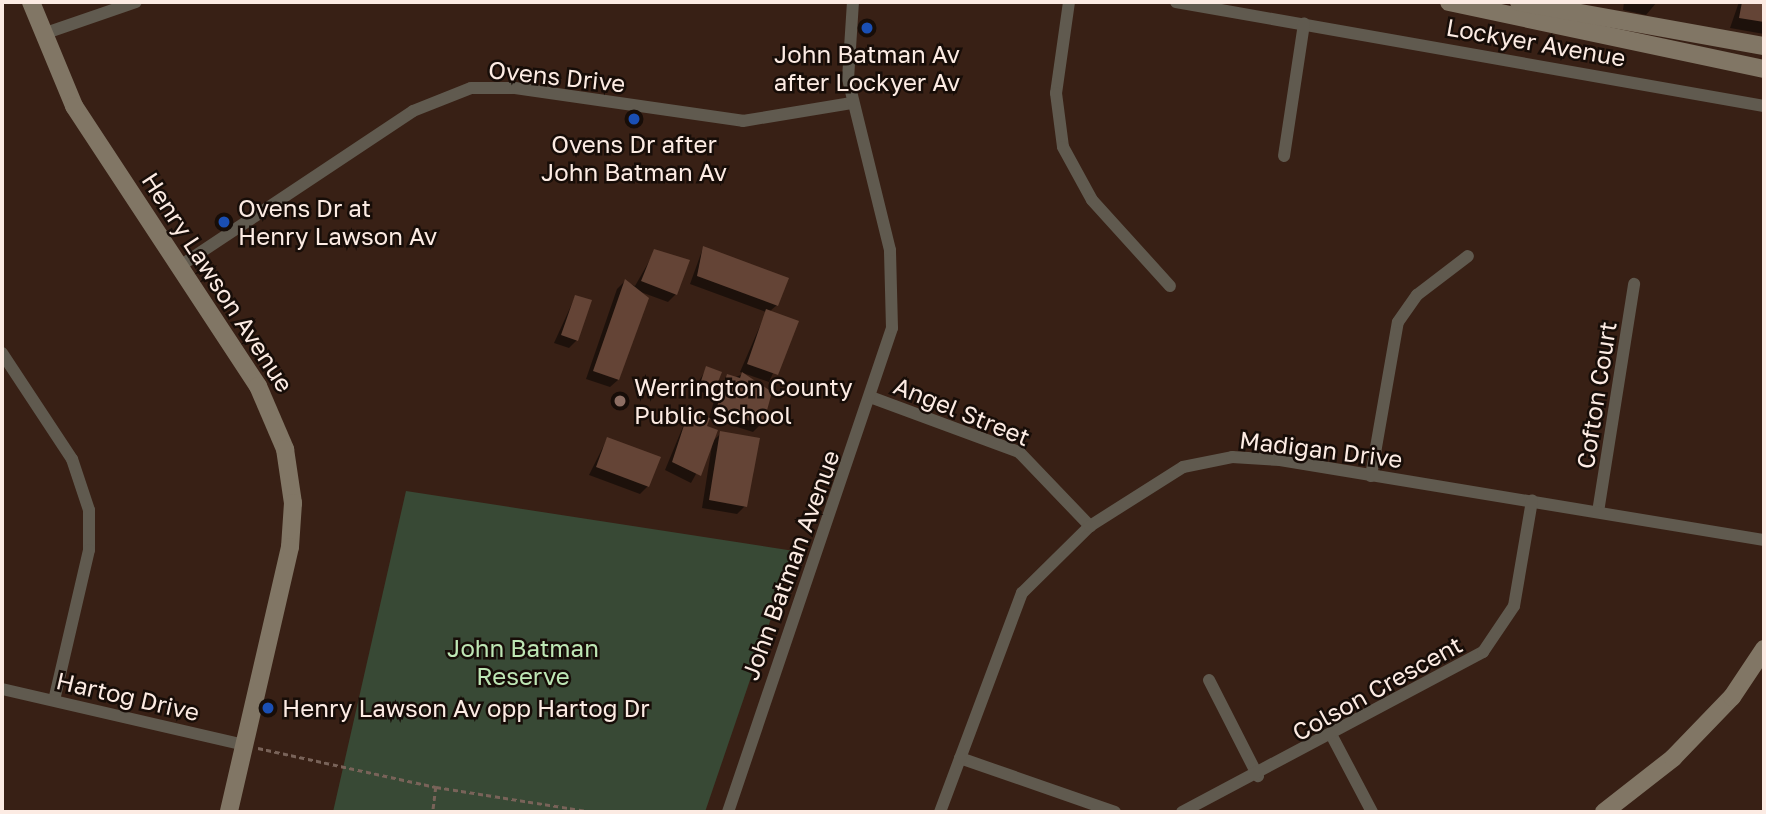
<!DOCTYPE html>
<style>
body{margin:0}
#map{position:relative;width:1766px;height:814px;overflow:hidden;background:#382015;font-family:"Golos Text",sans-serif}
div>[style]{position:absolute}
.green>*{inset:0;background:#384935}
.shadow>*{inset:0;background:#0007}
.building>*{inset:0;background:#644436}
.path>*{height:2.5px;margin-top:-1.25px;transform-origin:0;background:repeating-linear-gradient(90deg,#796359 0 5px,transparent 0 8.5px)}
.street>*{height:12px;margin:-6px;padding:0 6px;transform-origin:6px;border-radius:6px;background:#605a4f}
.secondary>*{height:18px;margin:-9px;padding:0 9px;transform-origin:9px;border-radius:9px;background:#817665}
.dots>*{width:19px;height:19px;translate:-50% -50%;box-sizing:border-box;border:4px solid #170d08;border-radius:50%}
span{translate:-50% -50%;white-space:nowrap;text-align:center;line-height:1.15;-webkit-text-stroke:5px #170d08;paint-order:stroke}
.street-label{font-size:24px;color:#fcebe3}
.poi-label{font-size:24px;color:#fcebe3}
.left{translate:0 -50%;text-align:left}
.park-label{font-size:24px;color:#bee7b5}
.frame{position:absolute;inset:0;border:4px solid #fcebe3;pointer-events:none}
</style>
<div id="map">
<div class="green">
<i style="clip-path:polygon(406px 491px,794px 551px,705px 812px,333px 812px)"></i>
</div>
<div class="shadow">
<i style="clip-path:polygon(1624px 2px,1657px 2px,1646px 15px,1623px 10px)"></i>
<i style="clip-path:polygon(1739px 2px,1764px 2px,1764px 34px,1730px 28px)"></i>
<i style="clip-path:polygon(703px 248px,777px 305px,769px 312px,796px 322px,769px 382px,740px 372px,766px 312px,690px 284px)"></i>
<i style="clip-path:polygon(655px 251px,676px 294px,668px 302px,638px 291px,646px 299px,618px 380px,610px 387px,586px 379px,617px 289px,625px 281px,635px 286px)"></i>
<i style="clip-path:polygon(575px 297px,577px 340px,569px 348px,554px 343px)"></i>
<i style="clip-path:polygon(707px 368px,715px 386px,707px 394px,694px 389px)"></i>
<i style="clip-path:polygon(743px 374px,761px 424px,753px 432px,709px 418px,719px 384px)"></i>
<i style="clip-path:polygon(689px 412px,711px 443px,721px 433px,745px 506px,737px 514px,702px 508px,712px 445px,691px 483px,665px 470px)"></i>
<i style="clip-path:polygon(607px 439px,648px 486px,640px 494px,589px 475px)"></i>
</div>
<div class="building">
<i style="clip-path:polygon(1742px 2px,1764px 2px,1764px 22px,1739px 18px)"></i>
<i style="clip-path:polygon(703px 246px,789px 278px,778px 306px,697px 276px)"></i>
<i style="clip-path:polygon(654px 249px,690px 260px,677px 295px,641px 281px)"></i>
<i style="clip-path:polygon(625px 279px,649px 298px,619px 380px,593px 371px)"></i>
<i style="clip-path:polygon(575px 295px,592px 300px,578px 341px,561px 335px)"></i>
<i style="clip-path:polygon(766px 309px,799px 321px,778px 375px,747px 364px)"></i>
<i style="clip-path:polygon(706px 366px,722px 372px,716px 387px,701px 381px)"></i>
<i style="clip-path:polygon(742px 372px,772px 392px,763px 425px,716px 410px,727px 374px,740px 378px)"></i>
<i style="clip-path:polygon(689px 410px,710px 418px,707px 426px,718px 430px,701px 476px,672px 462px)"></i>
<i style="clip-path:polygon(720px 431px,760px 438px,747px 507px,709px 500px)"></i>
<i style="clip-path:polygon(607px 437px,661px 457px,649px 487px,596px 467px)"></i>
</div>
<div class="path">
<i style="left:258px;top:748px;width:182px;rotate:12.4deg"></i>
<i style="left:436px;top:787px;width:25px;rotate:97deg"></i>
<i style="left:436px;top:787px;width:159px;rotate:9deg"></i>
</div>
<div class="street">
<i style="left:1069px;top:2px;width:92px;rotate:98.1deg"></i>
<i style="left:1056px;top:93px;width:54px;rotate:82.6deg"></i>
<i style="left:1063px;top:147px;width:60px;rotate:61.3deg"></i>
<i style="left:1092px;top:200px;width:116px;rotate:47.8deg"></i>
<i style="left:1176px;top:2px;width:597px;rotate:10.03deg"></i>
<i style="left:43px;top:34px;width:98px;rotate:-19deg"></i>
<i style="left:1284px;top:156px;width:134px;rotate:-81.4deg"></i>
<i style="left:180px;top:266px;width:280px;rotate:-33.6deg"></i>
<i style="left:413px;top:111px;width:62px;rotate:-21.6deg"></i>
<i style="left:471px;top:88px;width:44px"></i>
<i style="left:515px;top:88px;width:230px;rotate:8.2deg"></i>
<i style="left:743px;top:121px;width:110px;rotate:-9.4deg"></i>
<i style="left:2px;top:353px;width:127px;rotate:56.6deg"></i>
<i style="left:72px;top:459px;width:54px;rotate:71.6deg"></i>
<i style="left:89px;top:510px;width:40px;rotate:90deg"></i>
<i style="left:89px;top:550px;width:154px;rotate:103.1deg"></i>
<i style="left:873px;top:398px;width:156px;rotate:20.3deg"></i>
<i style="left:1019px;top:452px;width:103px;rotate:46.2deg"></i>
<i style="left:1371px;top:476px;width:156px;rotate:-80.1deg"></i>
<i style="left:1398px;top:322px;width:33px;rotate:-55deg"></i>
<i style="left:1417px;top:295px;width:64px;rotate:-37.4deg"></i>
<i style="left:1598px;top:512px;width:231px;rotate:-81deg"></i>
<i style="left:1209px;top:680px;width:108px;rotate:63deg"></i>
<i style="left:2px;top:689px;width:249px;rotate:13deg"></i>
<i style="left:1333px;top:738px;width:84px;rotate:62.2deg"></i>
<i style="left:960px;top:758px;width:164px;rotate:19.2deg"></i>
<i style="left:728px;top:812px;width:511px;rotate:-71.28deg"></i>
<i style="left:892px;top:328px;width:78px;rotate:-91.5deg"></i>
<i style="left:890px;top:250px;width:176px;rotate:-103.8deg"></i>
<i style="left:848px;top:79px;width:77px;rotate:-86.3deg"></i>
<i style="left:940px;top:812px;width:234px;rotate:-69.5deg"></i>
<i style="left:1022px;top:593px;width:95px;rotate:-44.6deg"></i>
<i style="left:1090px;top:526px;width:110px;rotate:-32.4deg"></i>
<i style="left:1183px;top:467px;width:50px;rotate:-11.5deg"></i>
<i style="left:1232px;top:457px;width:48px;rotate:3.6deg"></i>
<i style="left:1280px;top:460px;width:491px;rotate:9.4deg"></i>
<i style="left:1182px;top:812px;width:341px;rotate:-28deg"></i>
<i style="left:1483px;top:652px;width:55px;rotate:-56deg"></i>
<i style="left:1514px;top:606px;width:107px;rotate:-80.3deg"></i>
</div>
<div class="secondary">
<i style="left:31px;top:2px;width:113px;rotate:67.5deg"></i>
<i style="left:74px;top:106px;width:335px;rotate:56.7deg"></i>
<i style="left:258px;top:386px;width:69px;rotate:66.8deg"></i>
<i style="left:285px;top:449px;width:55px;rotate:81.6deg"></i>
<i style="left:293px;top:503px;width:44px;rotate:93.9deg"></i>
<i style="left:290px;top:547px;width:272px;rotate:103deg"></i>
<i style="left:1449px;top:2px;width:322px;rotate:12deg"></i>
<i style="left:1519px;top:2px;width:249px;rotate:10.2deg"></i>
<i style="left:1604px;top:812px;width:88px;rotate:-38deg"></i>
<i style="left:1673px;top:758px;width:85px;rotate:-46deg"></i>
<i style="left:1732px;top:697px;width:58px;rotate:-56.3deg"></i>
</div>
<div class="dots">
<i style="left:867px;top:28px;background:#1a4fb4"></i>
<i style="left:634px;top:119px;background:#1a4fb4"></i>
<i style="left:224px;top:222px;background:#1a4fb4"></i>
<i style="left:620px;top:401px;background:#8d6e63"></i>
<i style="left:268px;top:708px;background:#1a4fb4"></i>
</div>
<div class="street-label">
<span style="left:1536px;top:42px;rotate:10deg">Lockyer Avenue</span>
<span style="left:557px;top:76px;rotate:6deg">Ovens Drive</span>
<span style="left:218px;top:282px;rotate:57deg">Henry Lawson Avenue</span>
<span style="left:1596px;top:395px;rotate:-81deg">Cofton Court</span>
<span style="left:962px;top:411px;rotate:22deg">Angel Street</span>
<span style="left:1321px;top:449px;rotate:7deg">Madigan Drive</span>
<span style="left:790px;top:565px;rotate:-70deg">John Batman Avenue</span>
<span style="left:1377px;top:688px;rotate:-29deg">Colson Crescent</span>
<span style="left:128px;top:696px;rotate:13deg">Hartog Drive</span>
</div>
<div class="poi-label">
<span style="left:867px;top:68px">John Batman Av<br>after Lockyer Av</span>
<span style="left:634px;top:158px">Ovens Dr after<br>John Batman Av</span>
<span class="left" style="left:238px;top:222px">Ovens Dr at<br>Henry Lawson Av</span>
<span class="left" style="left:634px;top:401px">Werrington County<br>Public School</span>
<span class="left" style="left:282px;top:708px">Henry Lawson Av opp Hartog Dr</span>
</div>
<div class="park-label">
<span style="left:523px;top:662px">John Batman<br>Reserve</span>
</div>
<div class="frame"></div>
</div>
